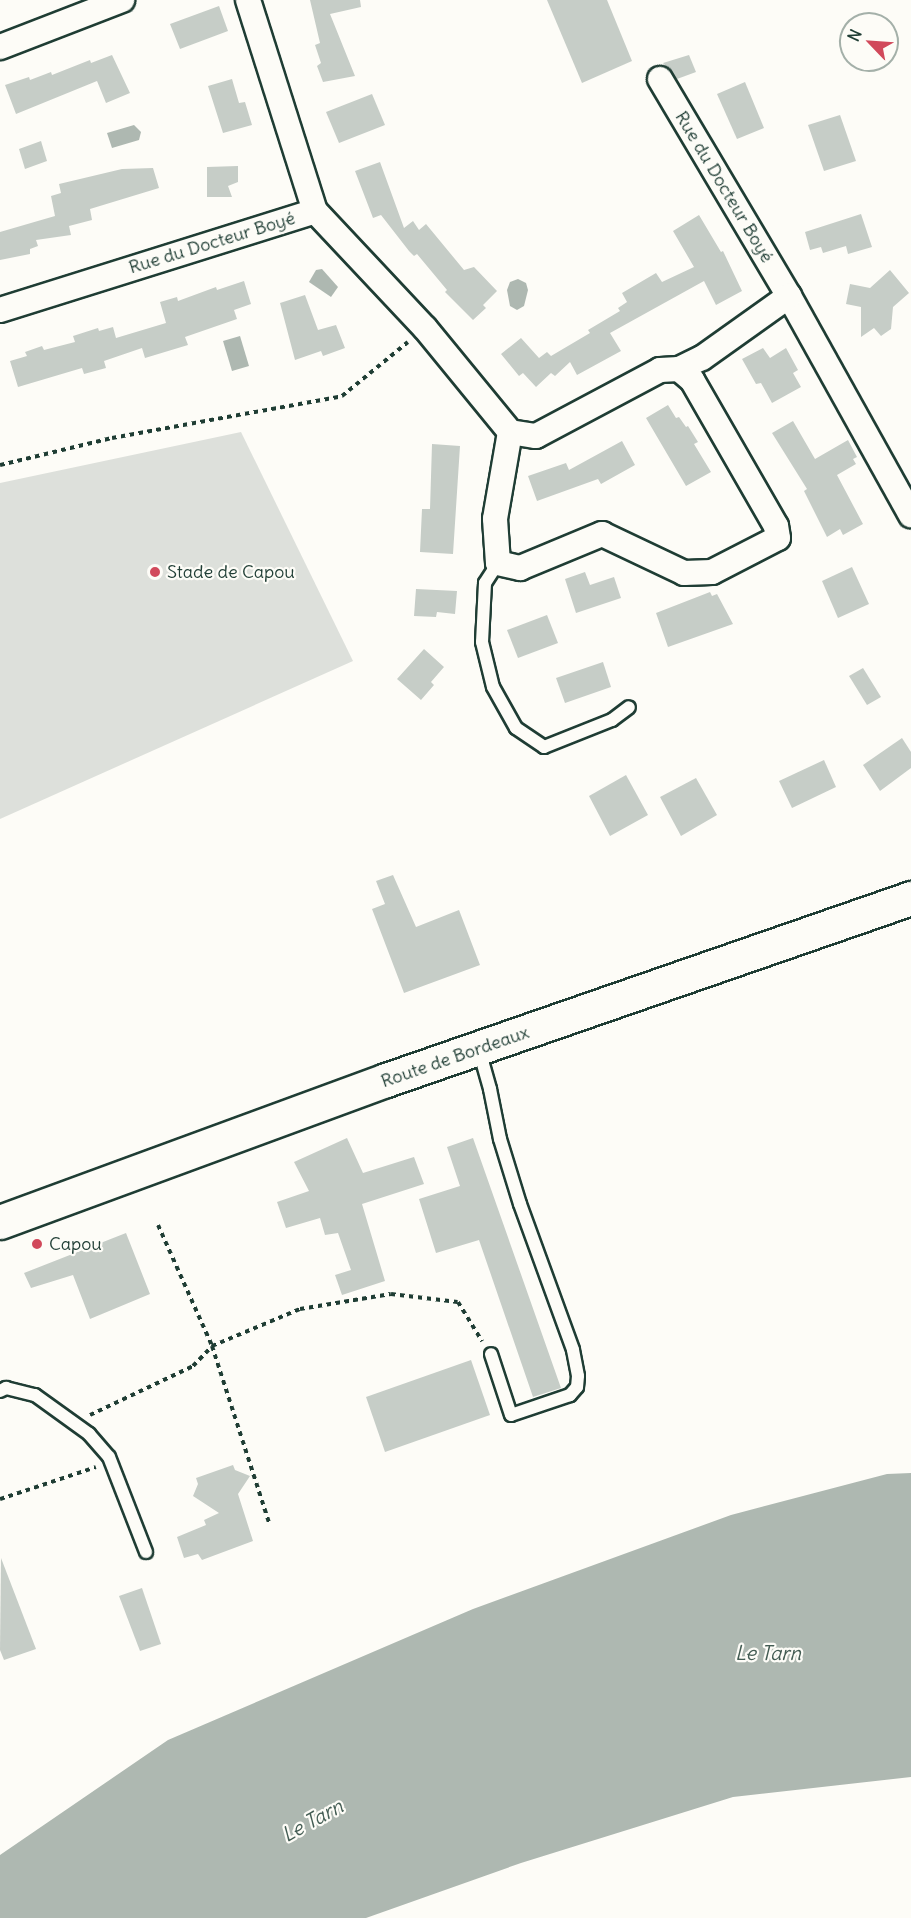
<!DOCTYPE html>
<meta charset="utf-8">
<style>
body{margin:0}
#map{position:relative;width:911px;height:1918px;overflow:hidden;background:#fdfcf7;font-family:Delius,sans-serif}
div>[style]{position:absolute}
.green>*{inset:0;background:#dde0db}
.water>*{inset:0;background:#aeb8b1}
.building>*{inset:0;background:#c6cdc7}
.path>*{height:4px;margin-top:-2px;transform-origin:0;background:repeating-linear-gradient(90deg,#1f3d34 0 4.5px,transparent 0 9px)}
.roads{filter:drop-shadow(2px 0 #1f3d34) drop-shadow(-2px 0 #1f3d34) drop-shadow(0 2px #1f3d34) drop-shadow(0 -2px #1f3d34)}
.service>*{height:12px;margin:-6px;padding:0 6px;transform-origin:6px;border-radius:6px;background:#fdfcf7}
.minor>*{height:24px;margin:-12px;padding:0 12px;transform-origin:12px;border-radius:12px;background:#fdfcf7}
.primary>*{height:33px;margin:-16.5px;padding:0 16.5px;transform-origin:16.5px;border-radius:16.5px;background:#fdfcf7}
.dots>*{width:16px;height:16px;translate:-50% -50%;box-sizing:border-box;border:3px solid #fdfcf7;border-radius:50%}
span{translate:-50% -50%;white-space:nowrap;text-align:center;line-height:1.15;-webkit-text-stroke:4.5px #fdfcf7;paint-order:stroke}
.street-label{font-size:18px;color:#1f3d34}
.poi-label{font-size:18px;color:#1f3d34}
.left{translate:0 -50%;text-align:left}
.water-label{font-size:20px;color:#435c53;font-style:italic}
.north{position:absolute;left:839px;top:12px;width:60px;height:60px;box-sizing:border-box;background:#fdfcf7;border:2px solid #a4b0a9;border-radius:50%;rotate:295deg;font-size:16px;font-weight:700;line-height:24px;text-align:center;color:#1f3d34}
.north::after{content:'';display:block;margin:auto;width:21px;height:27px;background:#d1495b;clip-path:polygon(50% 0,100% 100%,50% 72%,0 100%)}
</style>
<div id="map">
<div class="green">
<i style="clip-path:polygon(241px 432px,353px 661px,0 819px,0 483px)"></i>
</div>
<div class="water">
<i style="clip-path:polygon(134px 125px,141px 132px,139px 140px,112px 148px,107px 133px)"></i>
<i style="clip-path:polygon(322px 269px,338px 287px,331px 297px,309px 282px,316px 270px)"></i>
<i style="clip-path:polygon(518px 279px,526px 283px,528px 290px,524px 306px,517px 310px,510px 306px,507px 290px,510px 282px)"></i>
<i style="clip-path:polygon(240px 336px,249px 366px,232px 371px,223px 341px)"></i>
<i style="clip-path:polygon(911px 1473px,911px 1777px,733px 1797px,521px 1863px,366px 1918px,0 1918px,0 1855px,168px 1740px,473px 1609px,731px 1515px,887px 1474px)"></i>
</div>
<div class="building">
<i style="clip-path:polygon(310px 0,360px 0,361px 7px,330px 14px,355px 76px,323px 82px,317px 66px,321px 63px,315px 45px,320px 43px)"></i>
<i style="clip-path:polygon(547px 0,607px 0,632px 61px,582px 83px)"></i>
<i style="clip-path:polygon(219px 6px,228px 31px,180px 49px,170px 24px)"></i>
<i style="clip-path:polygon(112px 55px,130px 93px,106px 103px,97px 81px,16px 114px,5px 85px,29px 77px,30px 80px,51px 72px,52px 75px,90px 60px,91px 63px)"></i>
<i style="clip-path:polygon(689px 55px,696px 72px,677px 79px,663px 63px)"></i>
<i style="clip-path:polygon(232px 79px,239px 103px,245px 102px,252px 125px,223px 133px,208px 86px)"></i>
<i style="clip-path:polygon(745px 82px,764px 128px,737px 139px,717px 94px)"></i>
<i style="clip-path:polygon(372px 94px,385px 125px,339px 143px,326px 112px)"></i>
<i style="clip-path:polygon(840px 115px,856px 161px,824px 171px,808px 125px)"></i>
<i style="clip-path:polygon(41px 141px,47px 161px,25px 169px,19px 149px)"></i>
<i style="clip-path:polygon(380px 162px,404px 228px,413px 221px,419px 230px,426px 224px,464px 270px,474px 267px,497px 291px,483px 305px,486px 308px,473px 320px,445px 292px,447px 290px,417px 254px,414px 256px,409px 251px,381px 215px,373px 218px,355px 171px)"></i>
<i style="clip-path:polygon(238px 166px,238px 182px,228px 186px,232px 197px,207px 197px,207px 167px)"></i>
<i style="clip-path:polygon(153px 168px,159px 188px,90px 209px,92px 220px,69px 226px,71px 235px,36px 240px,38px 246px,30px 249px,30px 254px,0 260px,0 232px,55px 216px,51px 196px,61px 193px,59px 184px,122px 169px)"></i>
<i style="clip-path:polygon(861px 214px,872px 247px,848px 254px,846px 246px,823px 253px,821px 247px,810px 250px,805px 232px)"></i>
<i style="clip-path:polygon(699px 215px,721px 252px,723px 251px,742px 291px,716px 305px,704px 281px,610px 333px,621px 351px,577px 375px,570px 362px,555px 376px,551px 373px,536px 387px,523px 373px,519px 376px,501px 354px,521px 338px,539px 358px,547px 352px,551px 356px,590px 333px,588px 330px,620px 311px,618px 308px,627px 302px,622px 293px,656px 273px,662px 282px,694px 267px,673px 231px)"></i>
<i style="clip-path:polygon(890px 270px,909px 293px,893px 307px,891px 329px,881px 336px,874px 328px,861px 337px,861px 307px,846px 304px,850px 284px,870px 288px)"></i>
<i style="clip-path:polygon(244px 281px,251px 304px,234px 310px,237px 319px,185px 337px,188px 345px,145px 358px,142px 348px,104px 361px,106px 368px,84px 374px,82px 368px,18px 387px,10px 361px,27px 356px,25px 352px,42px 346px,44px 350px,75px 342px,73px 336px,98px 328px,99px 331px,113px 327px,116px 338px,166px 323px,160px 302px,177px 297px,178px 301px,216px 287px,217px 290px)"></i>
<i style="clip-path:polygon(305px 295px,318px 330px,336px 325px,345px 348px,323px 356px,321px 351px,295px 360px,280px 303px)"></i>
<i style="clip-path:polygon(763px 348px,770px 358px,786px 348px,798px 370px,793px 373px,801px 387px,772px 403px,761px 383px,756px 384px,742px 359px)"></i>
<i style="clip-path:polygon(668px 405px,676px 418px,679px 417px,686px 427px,688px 426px,698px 442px,694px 444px,711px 472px,686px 486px,646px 418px)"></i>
<i style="clip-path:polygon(793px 421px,815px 459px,848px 440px,857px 457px,853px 459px,856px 464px,837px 475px,863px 524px,843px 535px,840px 529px,827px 537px,804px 491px,807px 489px,772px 433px)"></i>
<i style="clip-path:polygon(622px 441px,635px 465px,601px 484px,598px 479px,537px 501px,528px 476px,566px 463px,569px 470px)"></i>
<i style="clip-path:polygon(432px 444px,460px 446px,453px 554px,420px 552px,422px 509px,430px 509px)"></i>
<i style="clip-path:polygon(852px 567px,869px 604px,838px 618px,822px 581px)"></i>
<i style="clip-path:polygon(585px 572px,590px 585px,614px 577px,621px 598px,576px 613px,565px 579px)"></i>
<i style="clip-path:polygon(416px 589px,457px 591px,455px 614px,437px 612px,436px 617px,414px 616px)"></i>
<i style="clip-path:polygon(710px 592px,712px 596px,717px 594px,733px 624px,668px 647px,656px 613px)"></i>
<i style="clip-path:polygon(547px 615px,558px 643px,518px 658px,507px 630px)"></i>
<i style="clip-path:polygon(424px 649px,444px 667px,431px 682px,434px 685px,421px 700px,397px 679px)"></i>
<i style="clip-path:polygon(603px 662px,611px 687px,565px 703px,556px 678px)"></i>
<i style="clip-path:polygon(863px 668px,881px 697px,867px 705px,849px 676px)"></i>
<i style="clip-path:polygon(902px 738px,911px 752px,911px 768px,880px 791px,863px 765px)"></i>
<i style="clip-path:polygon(824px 760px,836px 787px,792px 808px,779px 781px)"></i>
<i style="clip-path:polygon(626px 775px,648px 815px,610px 836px,589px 796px)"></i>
<i style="clip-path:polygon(696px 778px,717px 815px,681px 836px,660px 797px)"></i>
<i style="clip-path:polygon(393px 875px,416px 927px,459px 910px,480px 965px,404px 993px,372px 909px,385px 904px,376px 881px)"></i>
<i style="clip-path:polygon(347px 1138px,363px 1173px,414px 1157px,424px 1184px,362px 1204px,385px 1281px,342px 1295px,335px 1275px,351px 1270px,338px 1233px,325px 1235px,320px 1218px,286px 1228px,277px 1202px,309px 1191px,294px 1162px)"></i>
<i style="clip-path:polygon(473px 1138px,561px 1388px,533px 1397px,479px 1240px,436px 1253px,419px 1199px,460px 1186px,447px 1147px)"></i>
<i style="clip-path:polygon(126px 1233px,150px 1294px,90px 1319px,73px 1275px,31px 1288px,24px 1273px)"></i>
<i style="clip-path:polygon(471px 1360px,490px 1415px,385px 1452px,366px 1397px)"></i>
<i style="clip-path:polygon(233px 1465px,235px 1470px,250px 1476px,238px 1494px,253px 1541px,202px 1560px,198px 1554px,184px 1558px,177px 1537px,206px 1525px,204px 1520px,219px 1513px,193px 1496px,198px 1484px,196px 1478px)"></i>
<i style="clip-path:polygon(1px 1558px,36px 1649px,4px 1660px,0 1650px)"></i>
<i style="clip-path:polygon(142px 1588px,161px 1644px,140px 1651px,119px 1596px)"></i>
</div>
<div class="path">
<i style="left:0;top:465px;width:115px;rotate:-13.6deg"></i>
<i style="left:112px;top:438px;width:234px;rotate:-10.3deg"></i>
<i style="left:342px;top:396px;width:85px;rotate:-39.3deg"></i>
<i style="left:158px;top:1225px;width:133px;rotate:65.9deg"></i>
<i style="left:212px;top:1346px;width:185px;rotate:72.1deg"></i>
<i style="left:90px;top:1415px;width:114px;rotate:-25.4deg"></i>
<i style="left:193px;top:1366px;width:28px;rotate:-46deg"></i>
<i style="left:212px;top:1346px;width:95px;rotate:-22.8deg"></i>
<i style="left:300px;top:1309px;width:92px;rotate:-9.4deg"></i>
<i style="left:391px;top:1294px;width:67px;rotate:6.8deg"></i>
<i style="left:458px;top:1302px;width:46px;rotate:58.4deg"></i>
<i style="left:0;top:1499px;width:101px;rotate:-18.4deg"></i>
</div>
<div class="roads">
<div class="service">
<i style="left:498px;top:563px;width:24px;rotate:123deg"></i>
<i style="left:485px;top:583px;width:59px;rotate:92.9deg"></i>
<i style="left:482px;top:642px;width:46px;rotate:76.3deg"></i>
<i style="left:493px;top:687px;width:47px;rotate:60.7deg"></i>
<i style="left:516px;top:728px;width:34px;rotate:34deg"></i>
<i style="left:544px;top:747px;width:73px;rotate:-21.7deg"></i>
<i style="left:612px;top:720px;width:21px;rotate:-37deg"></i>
<i style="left:479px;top:1050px;width:41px;rotate:74.2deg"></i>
<i style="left:490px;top:1089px;width:51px;rotate:78.7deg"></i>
<i style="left:500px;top:1139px;width:68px;rotate:72.9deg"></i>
<i style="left:520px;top:1204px;width:155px;rotate:70deg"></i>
<i style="left:573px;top:1350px;width:26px;rotate:79deg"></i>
<i style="left:578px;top:1376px;width:11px;rotate:95deg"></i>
<i style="left:577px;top:1387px;width:11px;rotate:131deg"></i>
<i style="left:570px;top:1395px;width:62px;rotate:161.3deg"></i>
<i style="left:511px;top:1415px;width:64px;rotate:-108.2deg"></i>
<i style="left:0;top:1391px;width:7px;rotate:-27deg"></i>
<i style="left:6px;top:1388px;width:30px;rotate:14deg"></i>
<i style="left:35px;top:1395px;width:67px;rotate:35.8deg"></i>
<i style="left:89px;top:1434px;width:30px;rotate:49deg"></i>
<i style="left:109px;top:1457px;width:102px;rotate:68.7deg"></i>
</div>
<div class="minor">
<i style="left:248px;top:0;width:221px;rotate:72.4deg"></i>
<i style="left:0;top:47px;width:131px;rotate:-21.1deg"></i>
<i style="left:660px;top:79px;width:252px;rotate:59.3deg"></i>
<i style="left:789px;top:296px;width:251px;rotate:60.9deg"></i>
<i style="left:0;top:310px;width:330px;rotate:-17.4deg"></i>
<i style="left:315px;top:211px;width:161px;rotate:46.8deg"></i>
<i style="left:425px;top:328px;width:134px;rotate:50.7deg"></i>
<i style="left:510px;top:432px;width:26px;rotate:9deg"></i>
<i style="left:536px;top:436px;width:140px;rotate:-28deg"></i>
<i style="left:660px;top:370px;width:19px;rotate:-3deg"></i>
<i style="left:679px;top:369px;width:25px;rotate:-26deg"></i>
<i style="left:702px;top:358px;width:107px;rotate:-35.5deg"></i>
<i style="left:510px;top:432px;width:88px;rotate:99.8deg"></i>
<i style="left:495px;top:519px;width:44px;rotate:86.1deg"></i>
<i style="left:498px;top:563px;width:23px;rotate:13deg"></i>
<i style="left:520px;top:568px;width:89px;rotate:-22.5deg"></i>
<i style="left:602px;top:534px;width:91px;rotate:25.4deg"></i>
<i style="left:684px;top:573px;width:28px;rotate:-2deg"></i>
<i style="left:712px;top:572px;width:74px;rotate:-27.3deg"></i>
<i style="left:778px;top:538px;width:12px;rotate:-99deg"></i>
<i style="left:776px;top:526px;width:168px;rotate:-119.9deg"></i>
<i style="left:692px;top:380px;width:17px;rotate:-140deg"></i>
</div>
<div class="primary">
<i style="left:0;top:1222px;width:411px;rotate:-20.2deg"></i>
<i style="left:386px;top:1080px;width:556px;rotate:-19.12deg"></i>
</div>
</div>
<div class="dots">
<i style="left:155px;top:572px;background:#d1495b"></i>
<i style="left:37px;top:1244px;background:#d1495b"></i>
</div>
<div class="street-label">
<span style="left:724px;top:187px;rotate:59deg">Rue du Docteur Boyé</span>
<span style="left:212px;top:243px;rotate:-17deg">Rue du Docteur Boyé</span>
<span style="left:455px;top:1057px;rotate:-19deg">Route de Bordeaux</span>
</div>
<div class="poi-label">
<span class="left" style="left:167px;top:572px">Stade de Capou</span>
<span class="left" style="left:49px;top:1244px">Capou</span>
</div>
<div class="water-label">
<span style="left:768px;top:1652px">Le Tarn</span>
<span style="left:312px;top:1820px;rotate:-29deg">Le Tarn</span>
</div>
<div class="north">N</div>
</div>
